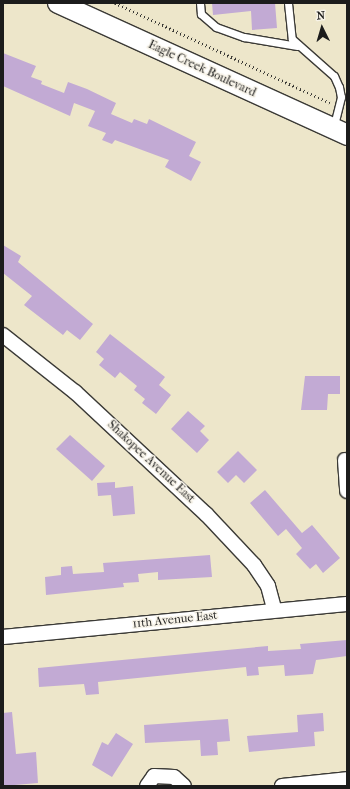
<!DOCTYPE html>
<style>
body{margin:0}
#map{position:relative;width:350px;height:789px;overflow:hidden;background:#ede6ca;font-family:"IM FELL French Canon",serif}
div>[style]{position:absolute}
.building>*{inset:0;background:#c2aad4}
.path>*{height:2.5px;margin-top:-1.25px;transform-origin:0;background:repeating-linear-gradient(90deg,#3b3a36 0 1px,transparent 0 4px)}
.roads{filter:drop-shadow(1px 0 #3b3a36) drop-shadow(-1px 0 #3b3a36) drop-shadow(0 1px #3b3a36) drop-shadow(0 -1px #3b3a36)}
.lane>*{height:7px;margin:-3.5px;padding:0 3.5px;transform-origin:3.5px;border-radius:3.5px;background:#fff}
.street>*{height:14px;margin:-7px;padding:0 7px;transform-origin:7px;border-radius:7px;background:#fff}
.secondary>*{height:20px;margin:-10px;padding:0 10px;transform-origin:10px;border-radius:10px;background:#fff}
span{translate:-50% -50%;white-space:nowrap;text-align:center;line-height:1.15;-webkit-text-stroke:3px #f7f3e8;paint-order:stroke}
.street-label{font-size:12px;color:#1c1c1c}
.frame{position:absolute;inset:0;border:4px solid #1c1c1c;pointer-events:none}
.north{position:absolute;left:302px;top:8px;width:40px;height:40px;-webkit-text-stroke:3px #f7f3e8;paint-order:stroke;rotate:355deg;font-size:11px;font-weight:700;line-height:16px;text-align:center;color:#1c1c1c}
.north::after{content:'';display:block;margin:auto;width:14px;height:18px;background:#1c1c1c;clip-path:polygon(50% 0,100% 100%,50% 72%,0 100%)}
</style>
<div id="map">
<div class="building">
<i style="clip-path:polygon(212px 3px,275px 3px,277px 28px,252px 30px,251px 11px,213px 15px)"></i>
<i style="clip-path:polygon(3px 53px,36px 66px,31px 77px,42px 81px,41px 84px,64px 93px,68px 82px,87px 89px,116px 103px,111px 114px,132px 123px,134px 119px,147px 124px,149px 119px,196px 142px,189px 156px,201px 162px,191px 181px,165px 167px,169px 160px,115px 140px,112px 144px,102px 140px,106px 133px,88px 126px,95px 111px,74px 103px,70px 116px,3px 86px)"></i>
<i style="clip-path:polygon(3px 245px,21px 256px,18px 262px,93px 324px,80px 340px,67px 330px,63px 335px,24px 305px,32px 296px,3px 273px)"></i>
<i style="clip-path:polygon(110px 334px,165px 377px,159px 385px,171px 395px,156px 414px,142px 403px,145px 399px,134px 390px,137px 386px,120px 372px,115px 378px,99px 365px,104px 359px,96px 352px)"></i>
<i style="clip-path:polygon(305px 376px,340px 376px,340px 394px,328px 394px,327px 410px,301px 410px)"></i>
<i style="clip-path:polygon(188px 411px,205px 426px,200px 431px,209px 440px,197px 453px,171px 429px)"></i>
<i style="clip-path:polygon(70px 435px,105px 466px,92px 481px,56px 449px)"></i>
<i style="clip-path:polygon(238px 451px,257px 470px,244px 483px,236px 475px,228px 483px,217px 472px)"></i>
<i style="clip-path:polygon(115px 482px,115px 488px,133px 486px,135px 514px,113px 516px,111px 495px,98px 496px,97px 483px)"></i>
<i style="clip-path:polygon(265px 490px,302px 533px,312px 525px,340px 558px,323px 573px,316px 564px,310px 569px,296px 554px,302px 548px,286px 529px,278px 536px,250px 503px)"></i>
<i style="clip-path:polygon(210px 555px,212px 577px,158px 580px,158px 572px,138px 574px,139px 582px,123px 583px,124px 587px,46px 595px,45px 577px,61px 575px,61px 567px,72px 566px,73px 574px,104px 572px,103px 563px)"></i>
<i style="clip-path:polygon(347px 640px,347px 656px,316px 660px,313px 674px,285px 676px,284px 665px,258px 667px,259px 675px,247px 676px,246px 667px,98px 682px,99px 694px,86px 695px,84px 684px,39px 687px,38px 668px,268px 646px,268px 651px,301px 649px,300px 644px)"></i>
<i style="clip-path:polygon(12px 712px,16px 754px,36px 752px,38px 783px,3px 786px,3px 713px)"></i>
<i style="clip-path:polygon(323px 713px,324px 731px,314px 732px,315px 746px,249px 752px,247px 736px,298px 732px,297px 715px)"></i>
<i style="clip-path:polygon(228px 719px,230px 741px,217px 742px,218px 755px,201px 756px,200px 740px,145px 743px,144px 725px)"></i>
<i style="clip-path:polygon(116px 733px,133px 744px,112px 777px,92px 765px,102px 742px,108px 745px)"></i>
</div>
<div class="path">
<i style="left:115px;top:3px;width:237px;rotate:24.9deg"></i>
</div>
<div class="roads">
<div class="lane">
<i style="left:200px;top:3px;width:11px;rotate:85deg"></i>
<i style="left:201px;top:14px;width:20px;rotate:41deg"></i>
<i style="left:216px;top:27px;width:30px;rotate:20deg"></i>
<i style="left:244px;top:37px;width:54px;rotate:9.6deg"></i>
<i style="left:288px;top:3px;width:36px;rotate:84deg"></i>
<i style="left:292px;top:39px;width:56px;rotate:41.4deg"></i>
<i style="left:334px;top:76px;width:12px;rotate:66deg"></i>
<i style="left:339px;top:87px;width:10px;rotate:79deg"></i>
<i style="left:341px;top:97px;width:30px;rotate:104deg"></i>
</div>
<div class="street">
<i style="left:3px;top:335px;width:92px;rotate:38.4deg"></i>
<i style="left:75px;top:392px;width:179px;rotate:43deg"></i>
<i style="left:206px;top:514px;width:70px;rotate:46.7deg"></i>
<i style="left:254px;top:565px;width:25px;rotate:56deg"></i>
<i style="left:268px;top:586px;width:24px;rotate:75deg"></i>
<i style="left:345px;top:460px;width:31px;rotate:86deg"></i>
<i style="left:3px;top:637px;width:346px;rotate:-5.5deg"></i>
<i style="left:147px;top:786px;width:12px;rotate:-55deg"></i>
<i style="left:154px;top:776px;width:20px;rotate:3deg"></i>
<i style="left:174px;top:777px;width:13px;rotate:42deg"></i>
<i style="left:282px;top:786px;width:65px;rotate:-6.1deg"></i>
</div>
<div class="secondary">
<i style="left:58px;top:3px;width:318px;rotate:24.5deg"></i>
</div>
</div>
<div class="street-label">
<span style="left:202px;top:69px;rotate:25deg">Eagle Creek Boulevard</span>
<span style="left:151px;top:462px;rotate:43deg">Shakopee Avenue East</span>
<span style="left:175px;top:620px;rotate:-6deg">11th Avenue East</span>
</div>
<div class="frame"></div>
<div class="north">N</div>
</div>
